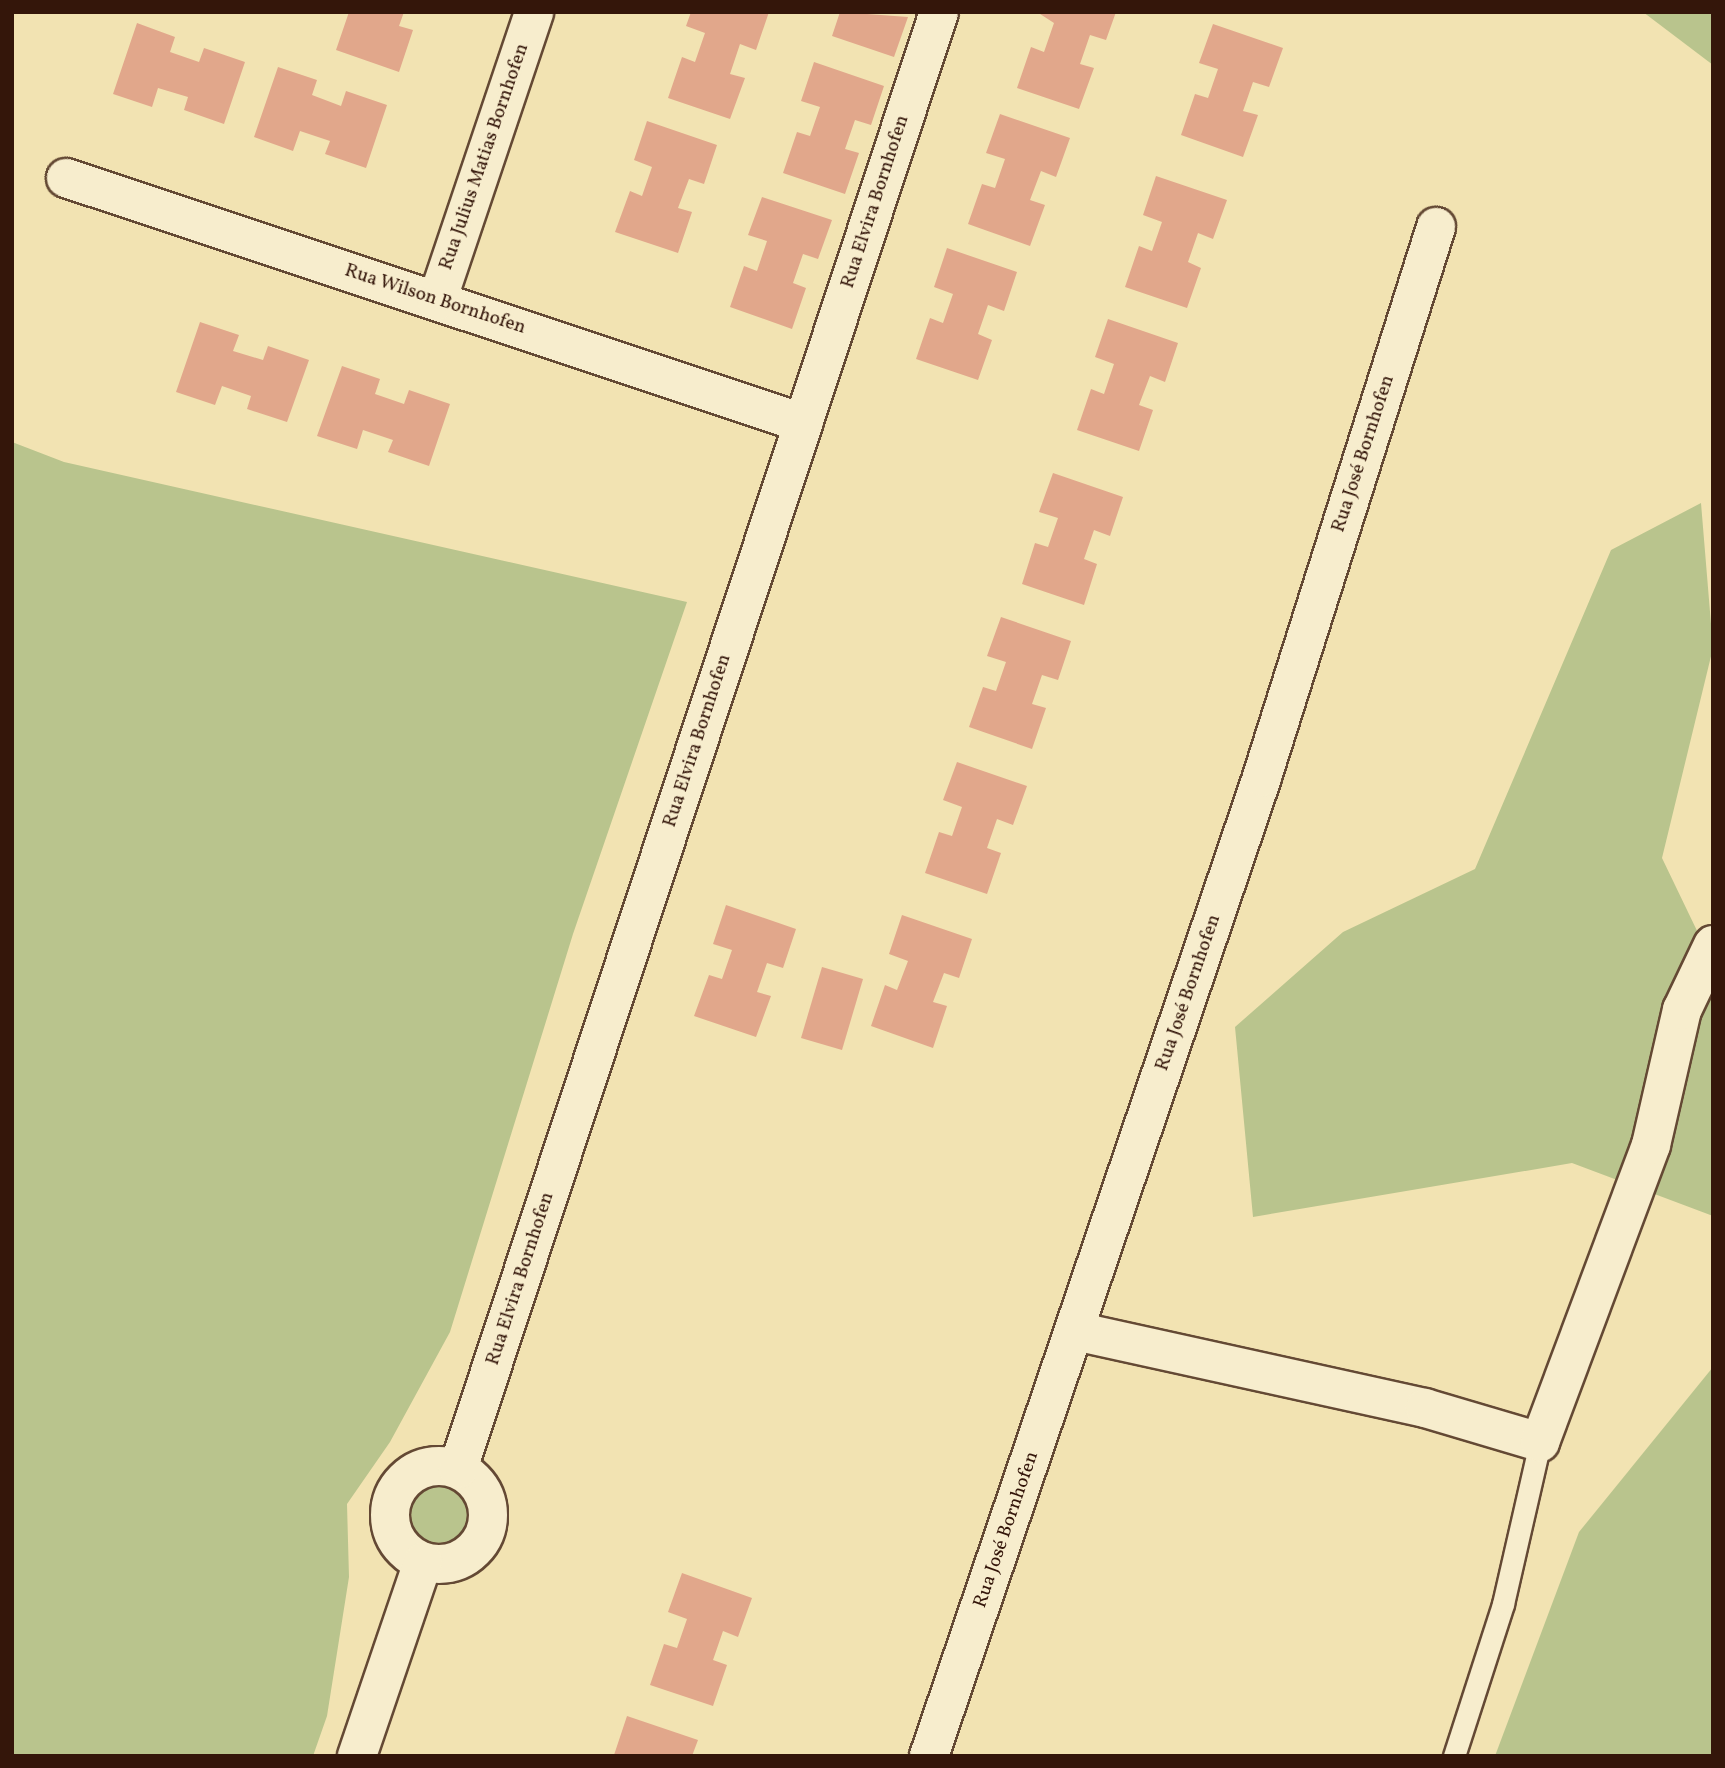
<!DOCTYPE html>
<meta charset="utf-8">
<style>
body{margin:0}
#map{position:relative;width:1725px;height:1768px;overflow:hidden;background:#f2e3b2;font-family:Vollkorn,serif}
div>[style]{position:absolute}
.green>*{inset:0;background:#b9c48d}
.round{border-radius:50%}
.building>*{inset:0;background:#e1a78b}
.roads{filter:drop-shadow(2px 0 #644934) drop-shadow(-2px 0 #644934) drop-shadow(0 2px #644934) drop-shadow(0 -2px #644934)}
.lane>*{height:21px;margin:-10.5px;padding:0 10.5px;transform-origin:10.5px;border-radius:10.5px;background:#f7edcd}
.street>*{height:38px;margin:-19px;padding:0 19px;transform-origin:19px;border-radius:19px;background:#f7edcd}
.street>.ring{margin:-19px;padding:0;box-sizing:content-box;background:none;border:38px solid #f7edcd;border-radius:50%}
span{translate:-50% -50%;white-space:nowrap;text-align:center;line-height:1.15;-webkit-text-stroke:5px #f7edcd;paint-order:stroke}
.street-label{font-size:19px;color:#34160a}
.frame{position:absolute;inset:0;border:14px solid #34160a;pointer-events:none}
</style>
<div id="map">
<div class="green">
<i style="clip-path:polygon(1643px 12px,1713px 12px,1713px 65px)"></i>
<i style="clip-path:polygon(12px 442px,64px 462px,687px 602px,573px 934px,450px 1332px,390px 1442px,347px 1504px,349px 1577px,327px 1716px,313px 1756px,12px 1756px)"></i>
<i style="clip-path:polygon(1701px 503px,1713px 648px,1662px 858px,1713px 964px,1713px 1216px,1572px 1163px,1253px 1217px,1235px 1027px,1343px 932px,1475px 869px,1611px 550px)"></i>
<i style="clip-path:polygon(1713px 1367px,1713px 1756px,1495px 1756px,1579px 1532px)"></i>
<i class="round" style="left:411px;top:1487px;width:56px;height:56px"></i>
</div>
<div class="building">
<i style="clip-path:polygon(349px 12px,404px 12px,399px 26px,413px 30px,399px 72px,336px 50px)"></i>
<i style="clip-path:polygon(691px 12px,769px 12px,756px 50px,740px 44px,730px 74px,745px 78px,730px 119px,668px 98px,682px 57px,695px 62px,705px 33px,686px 26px)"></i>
<i style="clip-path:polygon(840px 12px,908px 17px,894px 57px,832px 36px)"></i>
<i style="clip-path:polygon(1037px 12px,1116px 12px,1106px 40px,1090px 35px,1080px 64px,1094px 68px,1079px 109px,1017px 88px,1031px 47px,1044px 52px,1054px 23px)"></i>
<i style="clip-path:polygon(137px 23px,175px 37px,170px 52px,199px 62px,204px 48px,245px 62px,224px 124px,184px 110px,188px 97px,158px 88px,152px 107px,113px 94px)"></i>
<i style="clip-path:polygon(1213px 24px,1283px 48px,1269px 87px,1253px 82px,1243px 111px,1258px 115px,1243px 157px,1181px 135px,1195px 94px,1208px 98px,1218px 69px,1199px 63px)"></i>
<i style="clip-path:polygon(814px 62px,884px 86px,871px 125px,855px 120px,845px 149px,859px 153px,845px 194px,783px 173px,797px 132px,810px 136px,820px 107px,801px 101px)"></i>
<i style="clip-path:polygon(278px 67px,317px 80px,312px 95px,341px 106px,346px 91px,387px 105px,366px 168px,325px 154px,330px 141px,300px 131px,293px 151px,254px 137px)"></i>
<i style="clip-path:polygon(1000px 114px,1070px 138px,1056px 177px,1041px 171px,1030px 200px,1045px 205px,1030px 246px,968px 224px,982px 184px,995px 188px,1005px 159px,986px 153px)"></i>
<i style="clip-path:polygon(647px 121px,717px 145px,704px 184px,689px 179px,678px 208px,692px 212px,678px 253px,615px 232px,630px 191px,642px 196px,652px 167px,634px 160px)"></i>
<i style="clip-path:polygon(1156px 176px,1227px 200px,1213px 239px,1198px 233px,1188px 262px,1201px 268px,1187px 308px,1125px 287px,1139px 246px,1152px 251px,1162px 222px,1143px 215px)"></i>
<i style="clip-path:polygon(762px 197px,832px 220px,818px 259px,803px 254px,793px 283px,806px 288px,792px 329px,730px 307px,744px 266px,757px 271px,767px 241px,748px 235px)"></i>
<i style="clip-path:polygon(947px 248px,1017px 272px,1004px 311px,988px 305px,978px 334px,992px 340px,978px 380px,916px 359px,930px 318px,943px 323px,953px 294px,934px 287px)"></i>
<i style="clip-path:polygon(1108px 319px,1178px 343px,1165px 382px,1150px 376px,1139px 405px,1153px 410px,1139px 451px,1077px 430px,1091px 389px,1104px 394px,1114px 364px,1095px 357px)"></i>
<i style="clip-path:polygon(200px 322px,239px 335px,233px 351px,263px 360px,268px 346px,309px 360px,287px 422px,247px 409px,251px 396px,222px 386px,215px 405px,176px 392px)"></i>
<i style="clip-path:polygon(342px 366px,380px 379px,375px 394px,404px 404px,409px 390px,450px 404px,429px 466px,388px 452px,393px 440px,363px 430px,357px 449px,317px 436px)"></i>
<i style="clip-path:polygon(1053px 473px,1123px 497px,1110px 536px,1094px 530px,1084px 559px,1097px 564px,1084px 605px,1022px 584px,1035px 543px,1048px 547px,1058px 518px,1039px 512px)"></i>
<i style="clip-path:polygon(1001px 617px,1071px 641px,1058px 680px,1042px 675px,1032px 704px,1046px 708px,1032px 749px,969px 727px,983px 687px,996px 691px,1006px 662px,987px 656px)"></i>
<i style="clip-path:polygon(957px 762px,1027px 786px,1013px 825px,997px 819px,987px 848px,1001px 853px,987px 894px,925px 873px,939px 832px,952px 836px,962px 807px,943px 800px)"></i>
<i style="clip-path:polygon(726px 905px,796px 929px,783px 968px,767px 963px,757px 992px,771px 996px,756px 1037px,694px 1016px,709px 975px,722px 979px,732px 950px,713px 944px)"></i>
<i style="clip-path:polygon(902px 915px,972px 939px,959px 978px,944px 973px,933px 1002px,947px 1006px,933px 1048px,871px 1026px,885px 985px,897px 990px,908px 961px,889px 954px)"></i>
<i style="clip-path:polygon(822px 967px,863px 979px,842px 1050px,801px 1038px)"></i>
<i style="clip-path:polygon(682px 1573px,752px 1598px,738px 1637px,723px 1631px,713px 1660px,727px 1665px,713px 1706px,650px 1685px,664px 1644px,677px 1648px,687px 1619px,668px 1612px)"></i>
<i style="clip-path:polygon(627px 1716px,698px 1740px,692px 1756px,614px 1755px)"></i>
</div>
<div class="roads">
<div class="lane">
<i style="left:1454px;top:1756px;width:160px;rotate:-72.1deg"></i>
<i style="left:1503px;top:1604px;width:166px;rotate:-77.1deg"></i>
</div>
<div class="street">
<i style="left:66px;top:178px;width:777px;rotate:18.39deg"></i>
<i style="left:437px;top:301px;width:305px;rotate:-71.4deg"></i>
<i style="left:1075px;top:1331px;width:358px;rotate:12.4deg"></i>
<i style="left:1425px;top:1408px;width:120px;rotate:16.5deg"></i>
<i style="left:1540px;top:1442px;width:317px;rotate:-69.5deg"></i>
<i style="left:1651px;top:1145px;width:139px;rotate:-77.1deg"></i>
<i style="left:1682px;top:1010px;width:72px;rotate:-64.5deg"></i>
<i class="ring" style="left:390px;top:1466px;width:60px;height:60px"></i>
<i style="left:458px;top:1469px;width:1534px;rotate:-71.73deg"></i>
<i style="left:357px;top:1756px;width:205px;rotate:-71.2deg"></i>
<i style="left:929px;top:1756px;width:1034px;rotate:-71.21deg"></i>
<i style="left:1262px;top:777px;width:577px;rotate:-72.44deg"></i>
</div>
</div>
<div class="street-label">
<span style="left:485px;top:157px;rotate:-71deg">Rua Julius Matias Bornhofen</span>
<span style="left:876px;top:202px;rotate:-72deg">Rua Elvira Bornhofen</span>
<span style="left:435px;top:300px;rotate:18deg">Rua Wilson Bornhofen</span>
<span style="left:1364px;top:454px;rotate:-72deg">Rua José Bornhofen</span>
<span style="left:698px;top:741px;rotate:-72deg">Rua Elvira Bornhofen</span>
<span style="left:1189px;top:993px;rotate:-71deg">Rua José Bornhofen</span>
<span style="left:521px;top:1279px;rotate:-72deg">Rua Elvira Bornhofen</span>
<span style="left:1007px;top:1530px;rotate:-71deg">Rua José Bornhofen</span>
</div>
<div class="frame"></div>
</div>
